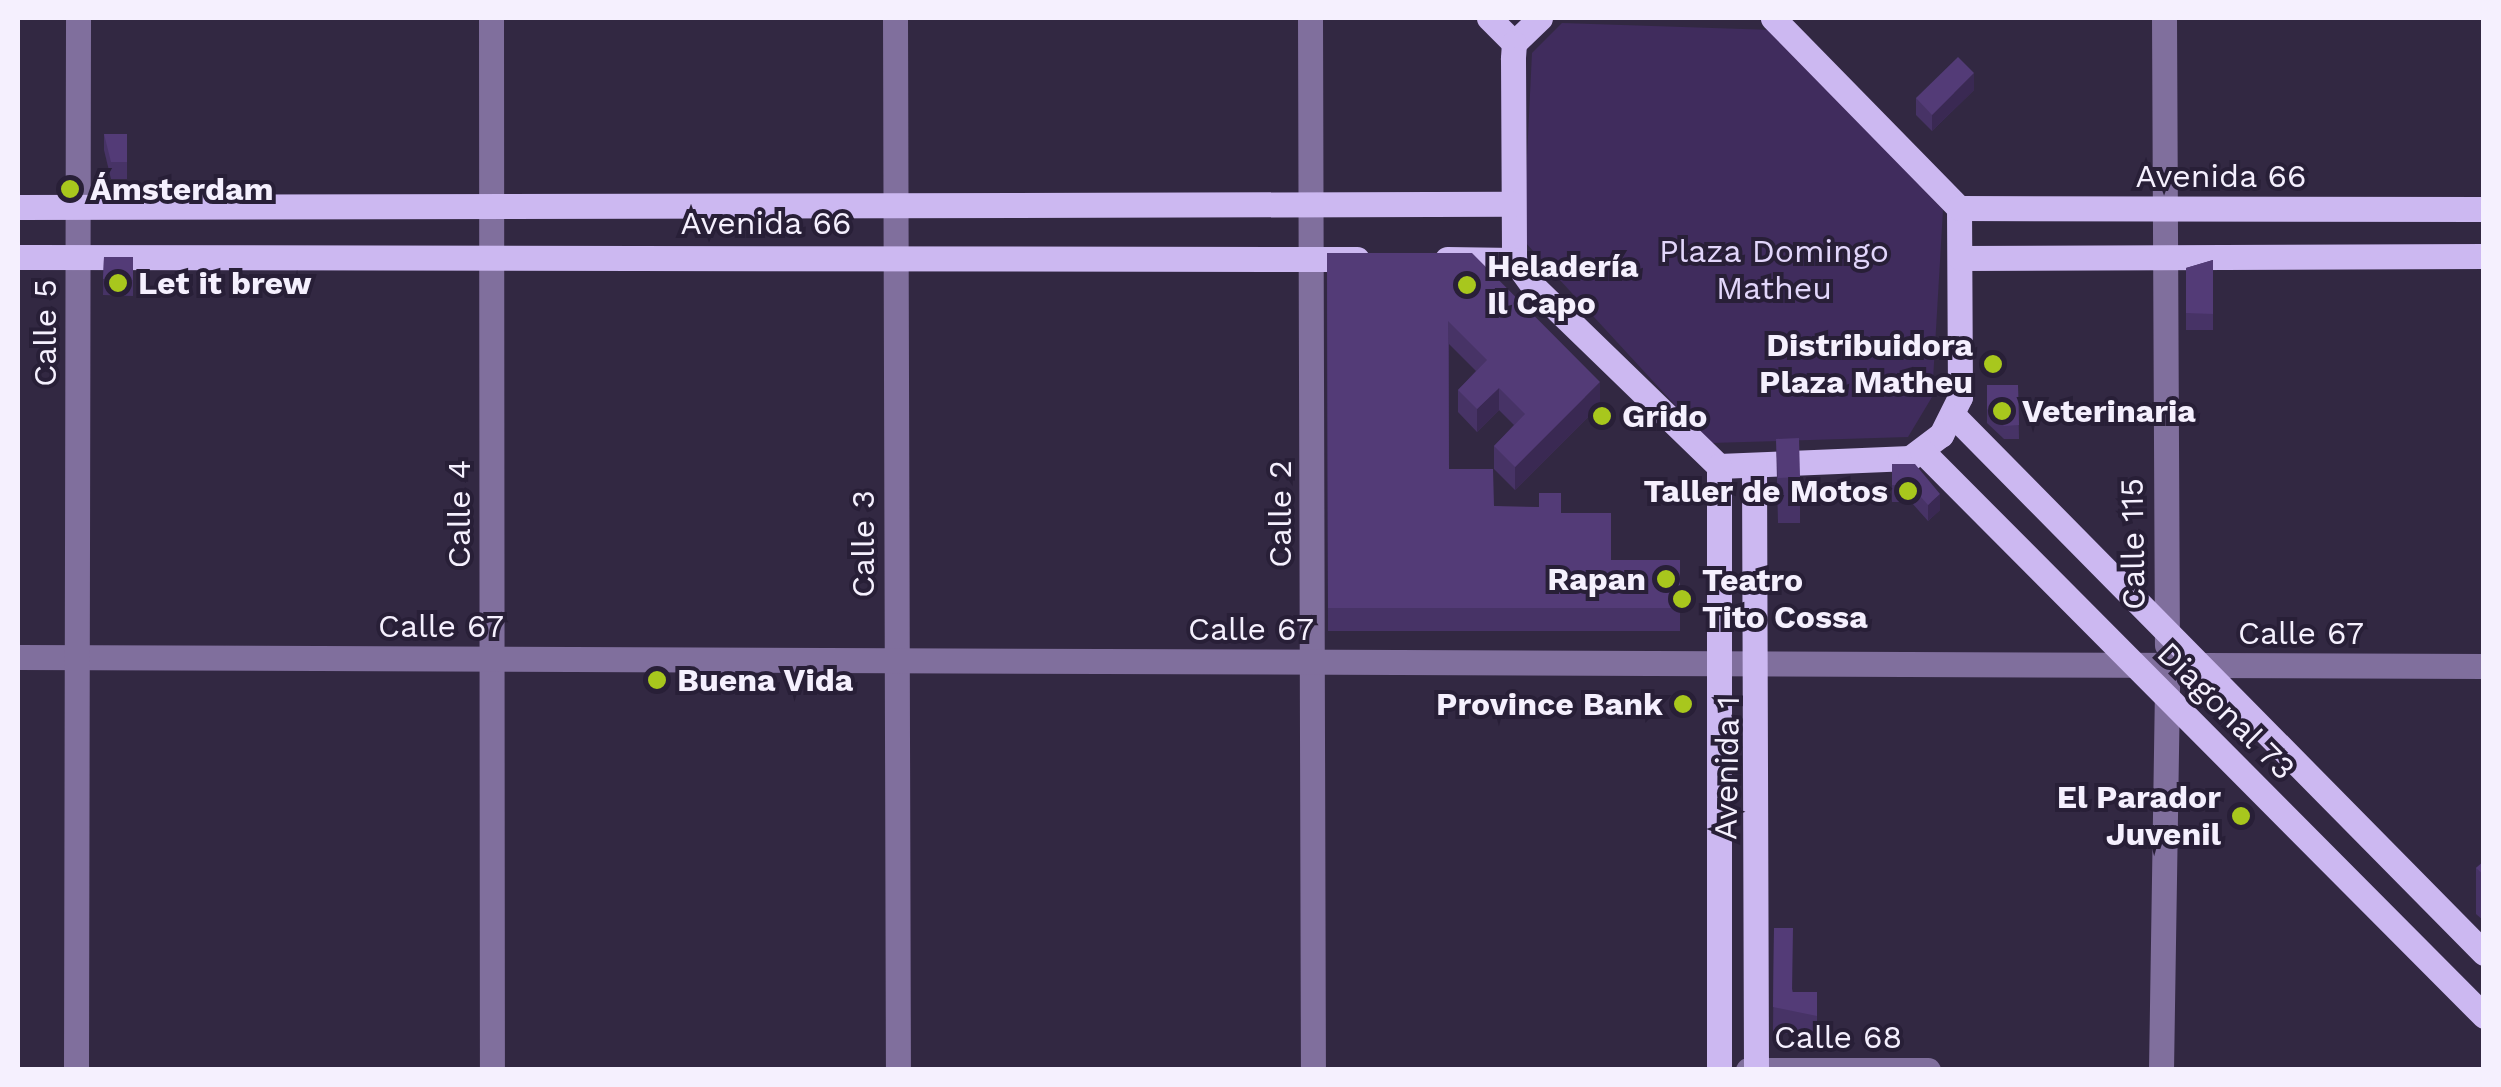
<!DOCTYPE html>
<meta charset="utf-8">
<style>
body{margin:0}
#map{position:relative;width:2501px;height:1087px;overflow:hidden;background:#322842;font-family:"Work Sans",sans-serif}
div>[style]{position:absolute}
.green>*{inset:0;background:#402c5d}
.minor>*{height:25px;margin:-12.5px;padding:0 12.5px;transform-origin:12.5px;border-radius:12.5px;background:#806f9d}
.major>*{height:25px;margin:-12.5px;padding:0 12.5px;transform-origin:12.5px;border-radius:12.5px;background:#ccb8f1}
.wall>*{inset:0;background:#473366}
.shaded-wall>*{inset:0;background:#3a2953}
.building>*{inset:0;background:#533b77}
.dots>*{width:28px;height:28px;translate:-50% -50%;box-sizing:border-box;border:5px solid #281f37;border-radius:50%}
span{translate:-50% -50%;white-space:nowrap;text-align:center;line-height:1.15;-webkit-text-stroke:8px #281f37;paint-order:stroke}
.street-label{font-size:32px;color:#f5f0fe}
.poi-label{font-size:32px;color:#f5f0fe;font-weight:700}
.left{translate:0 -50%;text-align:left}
.right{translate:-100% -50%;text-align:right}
.park-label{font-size:32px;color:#e2d6fb}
.frame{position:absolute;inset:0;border:20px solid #f5f0fe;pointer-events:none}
</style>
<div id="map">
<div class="green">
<i style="clip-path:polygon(1562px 23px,1773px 30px,1943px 210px,1932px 397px,1908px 437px,1710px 443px,1523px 240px,1532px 53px)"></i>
</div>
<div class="minor">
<i style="left:491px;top:18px;width:1052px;rotate:89.95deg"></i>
<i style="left:895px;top:18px;width:1052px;rotate:89.84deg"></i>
<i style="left:1310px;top:18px;width:1052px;rotate:89.84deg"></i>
<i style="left:2164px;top:18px;width:627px;rotate:89.73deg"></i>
<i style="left:18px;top:657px;width:2466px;rotate:0.21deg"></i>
<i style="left:76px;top:1070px;width:1052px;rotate:-89.89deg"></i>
<i style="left:1748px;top:1070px;width:180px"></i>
<i style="left:2161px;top:1070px;width:385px;rotate:-89.1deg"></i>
</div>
<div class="major">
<i style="left:1489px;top:18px;width:35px;rotate:45deg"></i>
<i style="left:1540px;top:18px;width:36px;rotate:136deg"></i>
<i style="left:1514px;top:43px;width:16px;rotate:94deg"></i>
<i style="left:1513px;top:59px;width:201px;rotate:89.7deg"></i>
<i style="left:1514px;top:260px;width:32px;rotate:54deg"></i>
<i style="left:1533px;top:286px;width:259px;rotate:44.1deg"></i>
<i style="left:1719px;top:466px;width:191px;rotate:-2.4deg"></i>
<i style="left:1910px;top:458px;width:39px;rotate:-37deg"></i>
<i style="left:1941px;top:435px;width:42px;rotate:-63.4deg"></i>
<i style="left:1960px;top:397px;width:189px;rotate:-90.3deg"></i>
<i style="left:1959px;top:208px;width:266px;rotate:-134.4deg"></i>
<i style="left:18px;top:207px;width:1494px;rotate:-0.12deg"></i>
<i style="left:1959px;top:208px;width:525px;rotate:0.11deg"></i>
<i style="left:18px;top:257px;width:1339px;rotate:0.09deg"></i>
<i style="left:1960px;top:258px;width:524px;rotate:-0.22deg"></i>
<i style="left:1447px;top:259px;width:67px;rotate:0.9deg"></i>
<i style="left:1955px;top:417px;width:753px;rotate:45.38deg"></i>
<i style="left:1922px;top:451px;width:797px;rotate:45.15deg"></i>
<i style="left:1719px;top:466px;width:604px;rotate:90deg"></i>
<i style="left:1754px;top:466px;width:604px;rotate:89.81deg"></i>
</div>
<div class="wall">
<i style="clip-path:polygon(1974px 90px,1932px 131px,1916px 115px,1916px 98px)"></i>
<i style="clip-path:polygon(104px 134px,127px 134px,127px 179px,111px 179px,104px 150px)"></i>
<i style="clip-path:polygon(1327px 253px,1600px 405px,1515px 490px,1494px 469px,1494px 446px,1514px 425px,1499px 410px,1477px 432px,1458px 412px,1458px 390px,1476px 371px,1449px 344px,1449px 469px,1494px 506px,1561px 513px,1611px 560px,1680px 560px,1680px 631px,1328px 631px)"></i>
<i style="clip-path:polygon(104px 257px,133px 257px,133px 296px,103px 295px)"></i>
<i style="clip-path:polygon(2213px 260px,2213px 330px,2186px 330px,2186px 268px)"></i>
<i style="clip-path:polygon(1987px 385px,2018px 385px,2019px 439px,2004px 439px,1987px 423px)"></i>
<i style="clip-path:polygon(1776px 439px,1800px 477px,1800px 523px,1778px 523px)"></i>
<i style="clip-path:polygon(1892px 464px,1940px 510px,1928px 521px,1911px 502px,1892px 502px)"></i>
<i style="clip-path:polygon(2484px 861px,2484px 921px,2476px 914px,2476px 868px)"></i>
<i style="clip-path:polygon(1774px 928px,1793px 992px,1817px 992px,1817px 1040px,1773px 1031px)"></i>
</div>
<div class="shaded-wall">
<i style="clip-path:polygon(1974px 73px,1974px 90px,1932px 131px,1932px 115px)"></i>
<i style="clip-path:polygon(1600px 382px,1600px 405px,1515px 490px,1515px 467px)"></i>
<i style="clip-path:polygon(1499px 388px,1499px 410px,1477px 432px,1477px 409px)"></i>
<i style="clip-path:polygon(1940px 494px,1940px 510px,1928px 521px,1928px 505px)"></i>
</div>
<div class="building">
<i style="clip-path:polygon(1958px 57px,1974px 73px,1932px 115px,1916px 98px)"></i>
<i style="clip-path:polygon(104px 134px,127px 134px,127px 162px,111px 162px)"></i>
<i style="clip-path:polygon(1327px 253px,1472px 253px,1600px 382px,1515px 467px,1494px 446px,1525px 414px,1499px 388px,1477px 409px,1458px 390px,1487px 360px,1448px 321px,1449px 469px,1493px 469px,1494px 506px,1539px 507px,1539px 493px,1561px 493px,1561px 513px,1611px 513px,1611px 560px,1680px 560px,1680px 608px,1328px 608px)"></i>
<i style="clip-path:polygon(104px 257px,133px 257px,133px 280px,103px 279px)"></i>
<i style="clip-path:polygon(2213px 260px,2213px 314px,2186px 313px,2186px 268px)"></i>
<i style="clip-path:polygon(1987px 385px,2018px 385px,2019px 425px,2004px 426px,1987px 409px)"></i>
<i style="clip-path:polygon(1799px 438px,1800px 477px,1778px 478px,1776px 439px)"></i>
<i style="clip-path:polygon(1892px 464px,1915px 464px,1940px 494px,1928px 505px,1911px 486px,1892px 485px)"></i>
<i style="clip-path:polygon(2484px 861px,2484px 875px,2476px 868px)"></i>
<i style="clip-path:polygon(1774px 928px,1793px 928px,1792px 992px,1817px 992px,1817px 1016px,1773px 1007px)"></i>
</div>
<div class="dots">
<i style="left:70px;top:189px;background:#a8c71d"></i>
<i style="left:118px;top:283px;background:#a8c71d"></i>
<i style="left:1467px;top:285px;background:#a8c71d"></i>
<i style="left:1993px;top:364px;background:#a8c71d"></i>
<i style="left:2002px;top:411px;background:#a8c71d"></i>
<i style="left:1602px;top:416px;background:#a8c71d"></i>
<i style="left:1908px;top:491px;background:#a8c71d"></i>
<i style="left:1666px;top:579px;background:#a8c71d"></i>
<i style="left:1682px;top:599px;background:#a8c71d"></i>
<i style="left:657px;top:680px;background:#a8c71d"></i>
<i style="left:1683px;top:704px;background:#a8c71d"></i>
<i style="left:2241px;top:816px;background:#a8c71d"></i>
</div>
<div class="street-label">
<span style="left:2221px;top:176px">Avenida 66</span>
<span style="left:766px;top:223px">Avenida 66</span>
<span style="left:45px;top:333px;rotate:-90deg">Calle 5</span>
<span style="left:459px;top:514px;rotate:-90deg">Calle 4</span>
<span style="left:1280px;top:514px;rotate:-90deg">Calle 2</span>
<span style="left:863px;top:544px;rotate:-90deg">Calle 3</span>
<span style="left:2133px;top:544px;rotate:-91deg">Calle 115</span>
<span style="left:441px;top:626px">Calle 67</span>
<span style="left:1251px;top:629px">Calle 67</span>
<span style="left:2301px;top:633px">Calle 67</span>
<span style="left:2226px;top:711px;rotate:45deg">Diagonal 73</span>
<span style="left:1727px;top:768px;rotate:-89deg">Avenida 1</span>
<span style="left:1838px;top:1037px">Calle 68</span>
</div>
<div class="poi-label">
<span class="left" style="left:90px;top:189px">Ámsterdam</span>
<span class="left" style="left:1487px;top:285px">Heladería<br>Il Capo</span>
<span class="left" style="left:138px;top:283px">Let it brew</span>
<span class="right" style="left:1973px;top:364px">Distribuidora<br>Plaza Matheu</span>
<span class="left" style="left:2022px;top:411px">Veterinaria</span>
<span class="left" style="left:1622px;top:416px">Grido</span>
<span class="right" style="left:1888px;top:491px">Taller de Motos</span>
<span class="right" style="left:1646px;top:579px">Rapan</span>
<span class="left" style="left:1702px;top:599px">Teatro<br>Tito Cossa</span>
<span class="left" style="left:677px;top:680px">Buena Vida</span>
<span class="right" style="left:1663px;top:704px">Province Bank</span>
<span class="right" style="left:2221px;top:816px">El Parador<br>Juvenil</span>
</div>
<div class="park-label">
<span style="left:1774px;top:270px">Plaza Domingo<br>Matheu</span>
</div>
<div class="frame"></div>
</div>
